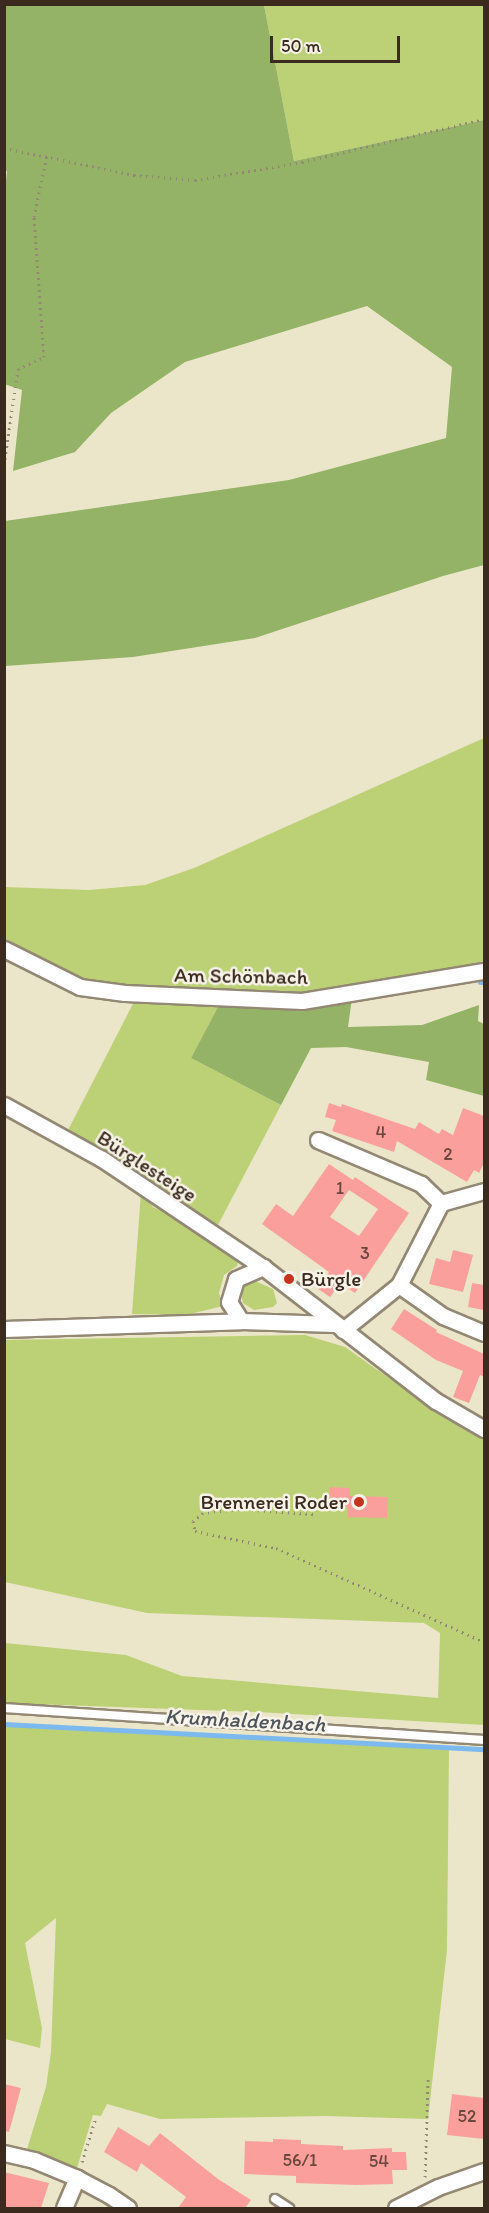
<!DOCTYPE html>
<meta charset="utf-8">
<style>
body{margin:0}
#map{position:relative;width:489px;height:2213px;overflow:hidden;background:#ebe6ca;font-family:Itim,sans-serif}
div>[style]{position:absolute}
.green>*{inset:0;background:#bcd175}
.forest>*{inset:0;background:#95b366}
.stream>*{height:5px;margin:-2.5px;padding:0 2.5px;transform-origin:2.5px;border-radius:2.5px;background:#7cb9ef}
.building>*{inset:0;background:#fb9f9d}
.path>*{height:3px;margin-top:-1.5px;transform-origin:0;background:repeating-linear-gradient(90deg,#938874 0 1.5px,transparent 0 6px)}
.roads{filter:drop-shadow(2px 0 #938874) drop-shadow(-2px 0 #938874) drop-shadow(0 2px #938874) drop-shadow(0 -2px #938874)}
.lane>*{height:8px;margin:-4px;padding:0 4px;transform-origin:4px;border-radius:4px;background:#fff}
.street>*{height:15px;margin:-7.5px;padding:0 7.5px;transform-origin:7.5px;border-radius:7.5px;background:#fff}
.dots>*{width:16px;height:16px;translate:-50% -50%;box-sizing:border-box;border:3px solid #f7f3e8;border-radius:50%}
span{translate:-50% -50%;white-space:nowrap;text-align:center;line-height:1.15;-webkit-text-stroke:5px #f7f3e8;paint-order:stroke}
.number-label{font-size:18px;color:#6b473e}
.number-label span{-webkit-text-stroke-width:0}
.street-label{font-size:21px;color:#3b2a1e}
.poi-label{font-size:21px;color:#3b2a1e}
.left{translate:0 -50%;text-align:left}
.right{translate:-100% -50%;text-align:right}
.water-label{font-size:22px;color:#4e555d;font-style:italic}
.frame{position:absolute;inset:0;border:6px solid #3b2a1e;pointer-events:none}
.scale{position:absolute;left:270px;top:36px;width:130px;height:27px;box-sizing:border-box;border:3px solid #3b2a1e;border-top:0;padding-left:8px;font-size:18px;line-height:21px;white-space:nowrap;color:#3b2a1e;-webkit-text-stroke:4px #f7f3e8;paint-order:stroke}
</style>
<div id="map">
<div class="green">
<i style="clip-path:polygon(264px 5px,484px 5px,484px 120px,294px 161px)"></i>
<i style="clip-path:polygon(484px 738px,484px 965px,317px 992px,274px 994px,96px 983px,50px 968px,5px 942px,5px 887px,89px 890px,145px 885px,194px 868px)"></i>
<i style="clip-path:polygon(136px 998px,220px 1003px,191px 1058px,281px 1105px,218px 1225px,118px 1159px,67px 1132px)"></i>
<i style="clip-path:polygon(141px 1192px,153px 1207px,206px 1233px,239px 1258px,237px 1266px,224px 1275px,219px 1293px,223px 1306px,186px 1315px,132px 1314px)"></i>
<i style="clip-path:polygon(255px 1281px,273px 1289px,277px 1303px,273px 1307px,254px 1310px,243px 1303px,241px 1293px,245px 1284px)"></i>
<i style="clip-path:polygon(305px 1335px,345px 1347px,400px 1386px,484px 1437px,484px 1725px,258px 1712px,5px 1703px,5px 1643px,126px 1655px,182px 1676px,438px 1698px,440px 1633px,424px 1623px,147px 1613px,5px 1582px,5px 1340px)"></i>
<i style="clip-path:polygon(4px 1724px,449px 1747px,447px 1950px,428px 2119px,325px 2116px,160px 2119px,107px 2104px,101px 2116px,93px 2115px,77px 2168px,27px 2149px,46px 2087px,51px 2052px,56px 1918px,25px 1943px,42px 2028px,40px 2048px,5px 2039px)"></i>
</div>
<div class="forest">
<i style="clip-path:polygon(5px 4px,264px 5px,294px 161px,484px 120px,484px 565px,443px 576px,255px 638px,133px 657px,5px 666px,5px 521px,289px 480px,446px 438px,452px 367px,367px 306px,185px 362px,111px 413px,75px 452px,13px 471px,22px 390px,4px 384px,4px 200px,7px 171px,4px 170px)"></i>
<i style="clip-path:polygon(352px 998px,348px 1027px,422px 1025px,479px 1005px,478px 1021px,484px 1024px,484px 1096px,426px 1080px,429px 1062px,346px 1047px,311px 1048px,281px 1105px,191px 1058px,220px 1003px)"></i>
</div>
<div class="stream">
<i style="left:480px;top:982px;width:4px"></i>
<i style="left:4px;top:1724px;width:481px;rotate:3deg"></i>
</div>
<div class="building">
<i style="clip-path:polygon(329px 1103px,341px 1107px,342px 1104px,415px 1129px,419px 1122px,439px 1134px,442px 1129px,453px 1135px,463px 1108px,484px 1116px,484px 1163px,479px 1173px,474px 1170px,467px 1182px,397px 1141px,394px 1152px,332px 1131px,336px 1120px,325px 1117px)"></i>
<i style="clip-path:polygon(evenodd,329px 1164px,353px 1180px,355px 1177px,409px 1213px,355px 1293px,340px 1283px,330px 1297px,318px 1289px,329px 1272px,262px 1224px,276px 1204px,293px 1216px,329px 1164px,349px 1190px,378px 1209px,359px 1236px,330px 1217px,349px 1190px)"></i>
<i style="clip-path:polygon(453px 1250px,473px 1255px,463px 1292px,429px 1284px,436px 1258px,450px 1262px)"></i>
<i style="clip-path:polygon(472px 1283px,484px 1285px,484px 1310px,468px 1307px)"></i>
<i style="clip-path:polygon(404px 1309px,437px 1330px,436px 1332px,484px 1354px,484px 1377px,480px 1375px,469px 1403px,453px 1397px,463px 1371px,436px 1360px,391px 1329px)"></i>
<i style="clip-path:polygon(330px 1487px,350px 1488px,350px 1496px,388px 1497px,387px 1518px,348px 1517px,348px 1507px,330px 1507px)"></i>
<i style="clip-path:polygon(4px 2084px,21px 2088px,9px 2132px,4px 2131px)"></i>
<i style="clip-path:polygon(452px 2094px,484px 2098px,484px 2139px,447px 2135px)"></i>
<i style="clip-path:polygon(118px 2127px,149px 2146px,160px 2133px,218px 2179px,251px 2200px,245px 2208px,178px 2208px,186px 2197px,141px 2163px,137px 2172px,104px 2152px)"></i>
<i style="clip-path:polygon(273px 2139px,301px 2140px,301px 2144px,343px 2146px,343px 2150px,392px 2148px,392px 2152px,406px 2152px,407px 2170px,392px 2170px,393px 2184px,357px 2185px,296px 2183px,296px 2176px,244px 2174px,245px 2141px,273px 2142px)"></i>
<i style="clip-path:polygon(4px 2172px,49px 2183px,41px 2208px,4px 2208px)"></i>
</div>
<div class="path">
<i style="left:4px;top:148px;width:133px;rotate:11.7deg"></i>
<i style="left:134px;top:175px;width:61px;rotate:4.7deg"></i>
<i style="left:195px;top:180px;width:109px;rotate:-9.5deg"></i>
<i style="left:302px;top:162px;width:187px;rotate:-13.3deg"></i>
<i style="left:4px;top:465px;width:97px;rotate:-81.7deg"></i>
<i style="left:18px;top:369px;width:29px;rotate:-25deg"></i>
<i style="left:44px;top:357px;width:140px;rotate:-94.1deg"></i>
<i style="left:34px;top:217px;width:63px;rotate:-78.2deg"></i>
<i style="left:313px;top:1514px;width:74px;rotate:-176.1deg"></i>
<i style="left:239px;top:1509px;width:36px;rotate:174deg"></i>
<i style="left:203px;top:1513px;width:13px;rotate:141deg"></i>
<i style="left:193px;top:1521px;width:10px;rotate:79deg"></i>
<i style="left:195px;top:1531px;width:83px;rotate:11.9deg"></i>
<i style="left:276px;top:1548px;width:228px;rotate:24.3deg"></i>
<i style="left:82px;top:2162px;width:47px;rotate:-72.7deg"></i>
<i style="left:425px;top:2177px;width:98px;rotate:-88.2deg"></i>
</div>
<div class="roads">
<div class="lane">
<i style="left:4px;top:1708px;width:481px;rotate:3.8deg"></i>
<i style="left:275px;top:2199px;width:17px;rotate:33deg"></i>
</div>
<div class="street">
<i style="left:4px;top:949px;width:85px;rotate:26.6deg"></i>
<i style="left:80px;top:987px;width:45px;rotate:7.6deg"></i>
<i style="left:125px;top:993px;width:177px;rotate:2.6deg"></i>
<i style="left:302px;top:1001px;width:184px;rotate:-9.4deg"></i>
<i style="left:4px;top:1105px;width:112px;rotate:28.9deg"></i>
<i style="left:102px;top:1159px;width:194px;rotate:33.9deg"></i>
<i style="left:263px;top:1267px;width:219px;rotate:37.8deg"></i>
<i style="left:436px;top:1401px;width:56px;rotate:30.3deg"></i>
<i style="left:318px;top:1140px;width:112px;rotate:23.1deg"></i>
<i style="left:421px;top:1184px;width:28px;rotate:44deg"></i>
<i style="left:441px;top:1203px;width:45px;rotate:-15.6deg"></i>
<i style="left:399px;top:1285px;width:54px;rotate:35.2deg"></i>
<i style="left:443px;top:1316px;width:44px;rotate:22.5deg"></i>
<i style="left:241px;top:1321px;width:22px;rotate:-122deg"></i>
<i style="left:229px;top:1302px;width:24px;rotate:-73deg"></i>
<i style="left:236px;top:1279px;width:30px;rotate:-24deg"></i>
<i style="left:4px;top:1329px;width:237px;rotate:-1.9deg"></i>
<i style="left:241px;top:1321px;width:93px;rotate:1.8deg"></i>
<i style="left:343px;top:1330px;width:72px;rotate:-38.8deg"></i>
<i style="left:399px;top:1285px;width:92px;rotate:-62.9deg"></i>
<i style="left:4px;top:2153px;width:31px;rotate:13deg"></i>
<i style="left:34px;top:2160px;width:47px;rotate:22.7deg"></i>
<i style="left:77px;top:2178px;width:36px;rotate:28deg"></i>
<i style="left:109px;top:2195px;width:23px;rotate:34deg"></i>
<i style="left:64px;top:2208px;width:33px;rotate:-67deg"></i>
<i style="left:396px;top:2208px;width:47px;rotate:-26.6deg"></i>
<i style="left:438px;top:2187px;width:49px;rotate:-19.2deg"></i>
</div>
</div>
<div class="dots">
<i style="left:289px;top:1279px;background:#c8321e"></i>
<i style="left:359px;top:1502px;background:#c8321e"></i>
</div>
<div class="number-label">
<span style="left:381px;top:1132px">4</span>
<span style="left:448px;top:1154px">2</span>
<span style="left:340px;top:1188px">1</span>
<span style="left:365px;top:1253px">3</span>
<span style="left:467px;top:2116px">52</span>
<span style="left:300px;top:2160px">56/1</span>
<span style="left:379px;top:2161px">54</span>
</div>
<div class="street-label">
<span style="left:241px;top:976px;rotate:1deg">Am Schönbach</span>
<span style="left:147px;top:1166px;rotate:33deg">Bürglesteige</span>
</div>
<div class="poi-label">
<span class="left" style="left:301px;top:1279px">Bürgle</span>
<span class="right" style="left:347px;top:1502px">Brennerei Roder</span>
</div>
<div class="water-label">
<span style="left:245px;top:1720px;rotate:3deg">Krumhaldenbach</span>
</div>
<div class="frame"></div>
<div class="scale">50 m</div>
</div>
